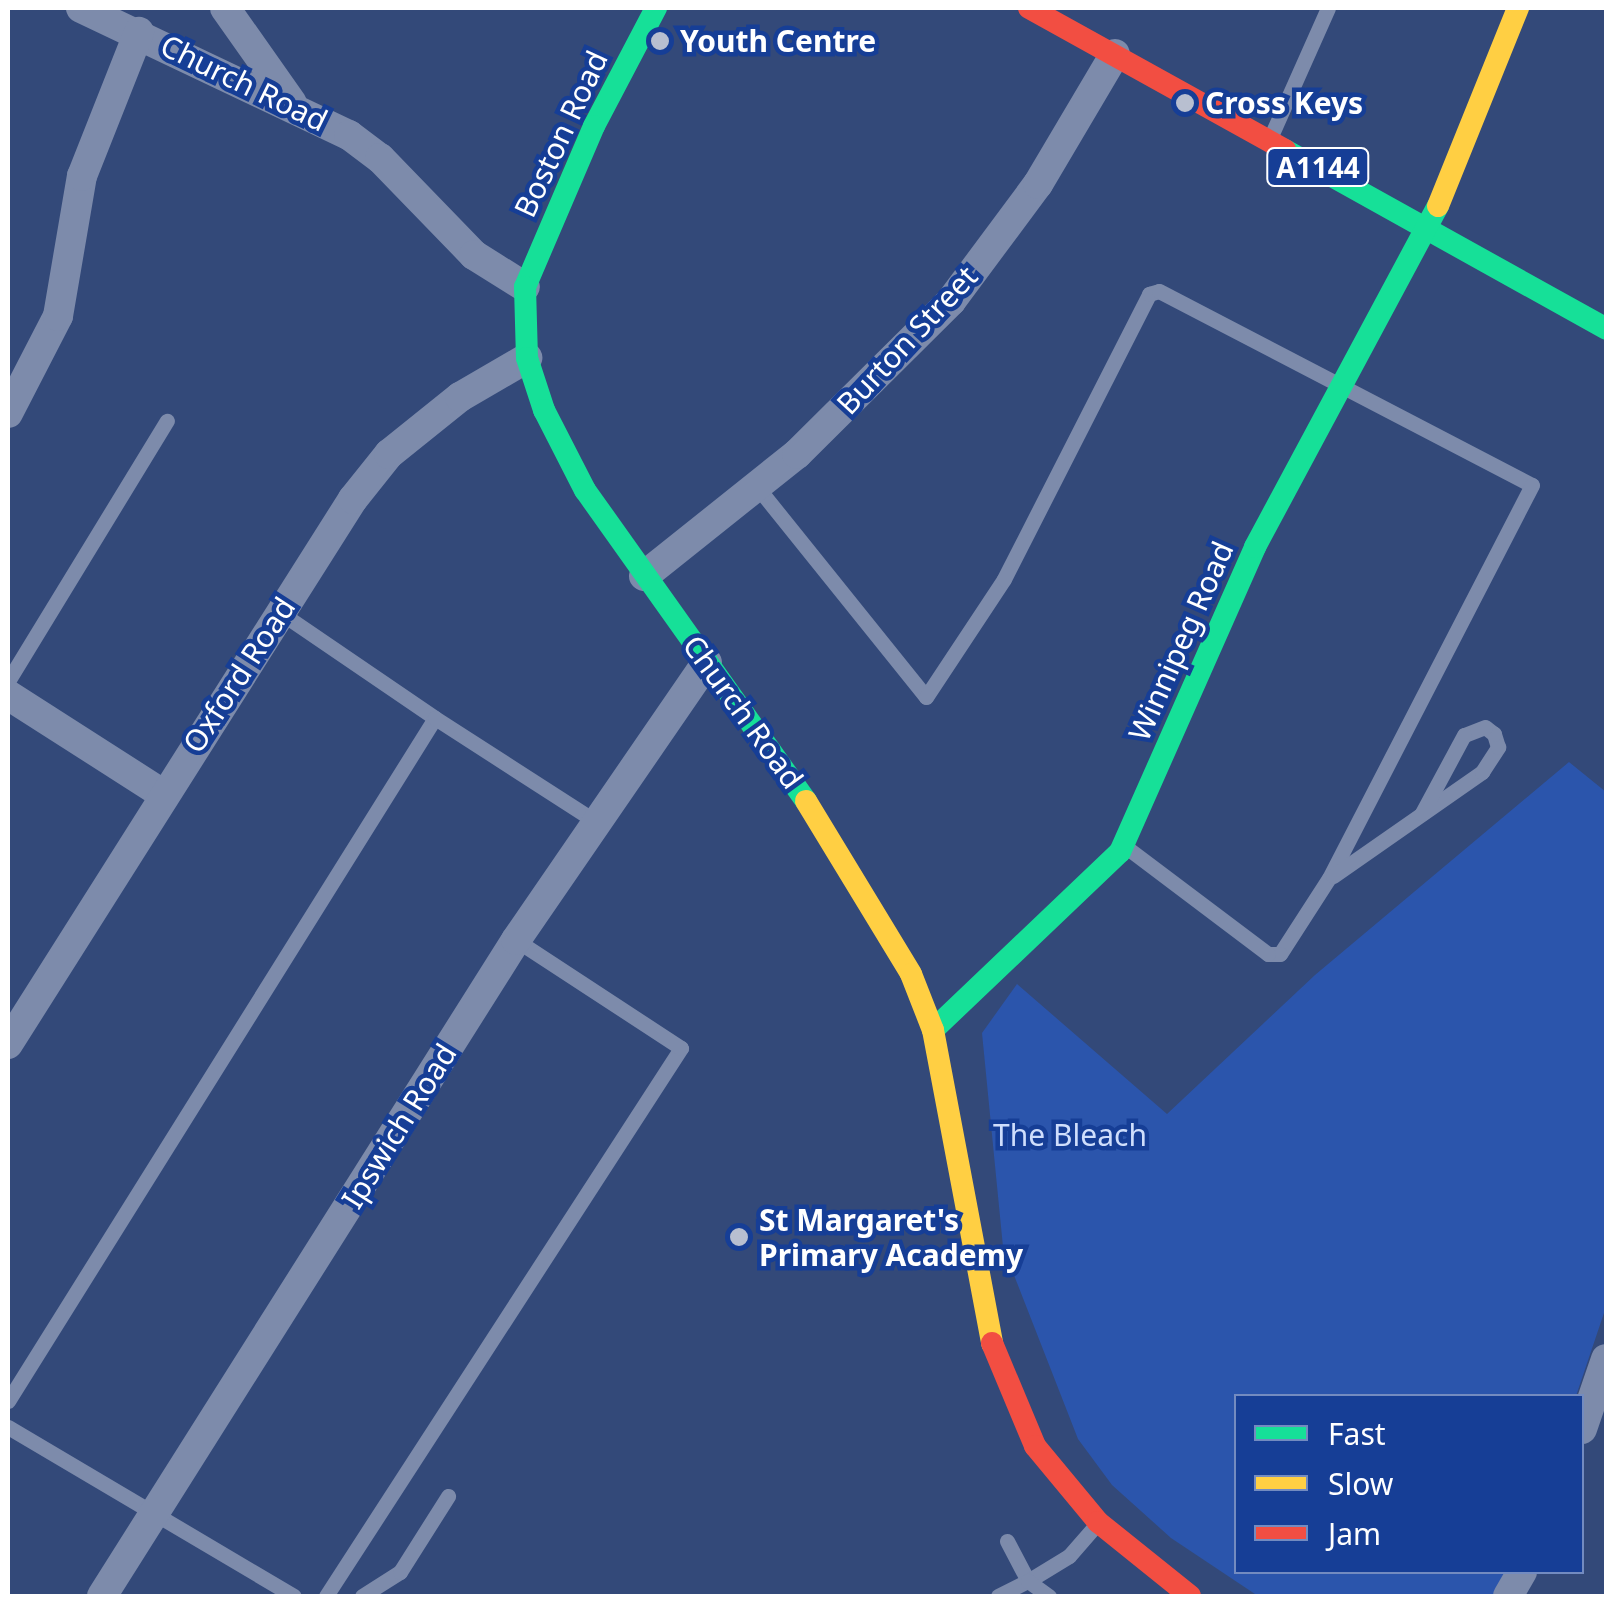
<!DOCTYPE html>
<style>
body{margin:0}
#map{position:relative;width:1614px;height:1604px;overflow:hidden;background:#334979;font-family:"Noto Sans",sans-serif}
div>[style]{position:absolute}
.green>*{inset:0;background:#2b55ac}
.lane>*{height:15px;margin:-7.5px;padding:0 7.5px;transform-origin:7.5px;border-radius:7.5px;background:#7d8bab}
.street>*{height:30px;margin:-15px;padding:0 15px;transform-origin:15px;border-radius:15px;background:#7d8bab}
.fast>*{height:22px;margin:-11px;padding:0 11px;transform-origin:11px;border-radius:11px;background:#16e098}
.slow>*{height:22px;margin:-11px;padding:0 11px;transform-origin:11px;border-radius:11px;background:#ffcf43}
.jam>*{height:22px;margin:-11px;padding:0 11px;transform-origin:11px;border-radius:11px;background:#f24e42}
.dots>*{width:28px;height:28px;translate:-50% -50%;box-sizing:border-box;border:5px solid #163e96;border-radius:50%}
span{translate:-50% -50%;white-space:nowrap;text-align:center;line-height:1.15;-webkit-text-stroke:9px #163e96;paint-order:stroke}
.shield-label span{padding:2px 8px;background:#163e96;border:2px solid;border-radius:8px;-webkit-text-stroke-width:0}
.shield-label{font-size:28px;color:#fff;font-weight:700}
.poi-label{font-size:30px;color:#fff;font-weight:700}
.left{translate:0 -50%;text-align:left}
.street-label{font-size:30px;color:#fff}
.park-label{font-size:30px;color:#cfdefc}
.frame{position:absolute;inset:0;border:10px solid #fff;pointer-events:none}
.legend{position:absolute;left:1234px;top:1394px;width:350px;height:180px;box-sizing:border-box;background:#163e96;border:2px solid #738bc0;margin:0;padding:12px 18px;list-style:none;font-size:30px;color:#fff}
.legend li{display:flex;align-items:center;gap:20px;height:50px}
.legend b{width:50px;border:2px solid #738bc0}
</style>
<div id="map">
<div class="green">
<i style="clip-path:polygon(1569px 762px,1606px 792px,1606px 1307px,1576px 1396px,1236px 1396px,1236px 1572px,1508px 1572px,1494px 1596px,1258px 1596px,1171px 1538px,1112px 1485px,1078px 1439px,1003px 1247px,982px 1033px,1017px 984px,1167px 1114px,1315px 975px)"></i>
</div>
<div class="lane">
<i style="left:1271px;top:136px;width:140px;rotate:-66deg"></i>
<i style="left:758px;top:488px;width:268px;rotate:51.2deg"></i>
<i style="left:926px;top:697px;width:141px;rotate:-56.5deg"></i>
<i style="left:1004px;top:579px;width:320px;rotate:-63deg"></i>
<i style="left:1149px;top:294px;width:10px;rotate:-17deg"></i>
<i style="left:1159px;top:291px;width:420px;rotate:27.5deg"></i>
<i style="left:1532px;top:485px;width:442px;rotate:117.3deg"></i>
<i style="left:1329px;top:878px;width:90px;rotate:122.8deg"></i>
<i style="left:1280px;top:954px;width:12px;rotate:180deg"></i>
<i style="left:1268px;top:954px;width:178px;rotate:-143deg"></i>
<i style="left:281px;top:613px;width:186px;rotate:34.3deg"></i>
<i style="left:8px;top:681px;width:305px;rotate:-58.6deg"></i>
<i style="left:1333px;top:876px;width:182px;rotate:-34.9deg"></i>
<i style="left:1482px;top:772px;width:30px;rotate:-57deg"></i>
<i style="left:1498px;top:747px;width:14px;rotate:-107deg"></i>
<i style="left:1494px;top:734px;width:11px;rotate:-142deg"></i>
<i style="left:1485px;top:727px;width:22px;rotate:159deg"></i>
<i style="left:1464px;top:735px;width:89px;rotate:118.3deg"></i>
<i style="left:8px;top:1401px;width:805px;rotate:-57.99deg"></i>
<i style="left:435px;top:718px;width:190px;rotate:32.8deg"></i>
<i style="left:8px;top:1427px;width:332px;rotate:30.6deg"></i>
<i style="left:1007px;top:1541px;width:45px;rotate:62.3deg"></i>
<i style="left:1028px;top:1581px;width:48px;rotate:-31.4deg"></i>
<i style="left:1069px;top:1556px;width:41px;rotate:-48.9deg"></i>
<i style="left:326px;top:1596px;width:653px;rotate:-57.06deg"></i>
<i style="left:681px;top:1048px;width:197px;rotate:-146.8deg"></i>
<i style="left:362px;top:1596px;width:45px;rotate:-32.3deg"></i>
<i style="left:400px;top:1572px;width:90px;rotate:-57.7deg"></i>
<i style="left:998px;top:1596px;width:34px;rotate:-27deg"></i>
<i style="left:1028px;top:1581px;width:26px;rotate:36deg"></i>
</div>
<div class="street">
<i style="left:81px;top:8px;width:297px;rotate:25.4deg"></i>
<i style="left:349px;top:135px;width:39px;rotate:37deg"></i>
<i style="left:380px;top:158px;width:135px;rotate:45.9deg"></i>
<i style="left:474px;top:255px;width:60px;rotate:32.1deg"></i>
<i style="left:225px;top:8px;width:116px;rotate:54.8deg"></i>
<i style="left:8px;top:413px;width:109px;rotate:-62.7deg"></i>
<i style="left:58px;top:316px;width:142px;rotate:-80.3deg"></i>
<i style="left:82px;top:176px;width:155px;rotate:-68.4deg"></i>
<i style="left:644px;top:576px;width:196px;rotate:-38.6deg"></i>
<i style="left:797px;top:454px;width:217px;rotate:-44.8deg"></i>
<i style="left:951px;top:301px;width:146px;rotate:-53.4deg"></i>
<i style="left:1038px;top:184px;width:151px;rotate:-59.4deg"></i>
<i style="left:8px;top:695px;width:182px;rotate:32.6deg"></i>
<i style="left:8px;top:1044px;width:645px;rotate:-57.67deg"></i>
<i style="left:353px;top:499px;width:58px;rotate:-51.3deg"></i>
<i style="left:389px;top:454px;width:91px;rotate:-38.8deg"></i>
<i style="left:460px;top:397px;width:78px;rotate:-30.2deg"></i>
<i style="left:1582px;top:1429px;width:74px;rotate:-71.1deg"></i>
<i style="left:102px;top:1596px;width:776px;rotate:-57.74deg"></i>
<i style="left:516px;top:940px;width:337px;rotate:-55.5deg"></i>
<i style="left:1508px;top:1596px;width:28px;rotate:-60deg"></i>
</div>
<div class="fast">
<i style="left:656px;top:8px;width:133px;rotate:117.7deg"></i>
<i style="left:594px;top:126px;width:175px;rotate:113.2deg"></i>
<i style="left:525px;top:287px;width:71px;rotate:88.4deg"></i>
<i style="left:527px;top:358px;width:55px;rotate:71.9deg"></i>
<i style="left:544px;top:410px;width:90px;rotate:62.9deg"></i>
<i style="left:585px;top:490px;width:382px;rotate:54.6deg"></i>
<i style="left:1285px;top:150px;width:368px;rotate:29.1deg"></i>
<i style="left:933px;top:1030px;width:258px;rotate:-43.6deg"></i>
<i style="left:1120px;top:852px;width:334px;rotate:-66.1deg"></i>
<i style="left:1255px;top:547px;width:387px;rotate:-61.8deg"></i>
</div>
<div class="slow">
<i style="left:1438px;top:206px;width:214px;rotate:-68deg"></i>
<i style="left:806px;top:801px;width:202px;rotate:58.7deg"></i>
<i style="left:911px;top:974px;width:60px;rotate:68.6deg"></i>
<i style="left:933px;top:1030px;width:319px;rotate:79.3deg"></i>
</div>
<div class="jam">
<i style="left:1029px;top:8px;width:293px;rotate:29deg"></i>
<i style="left:992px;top:1343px;width:112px;rotate:67.3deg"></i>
<i style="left:1035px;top:1446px;width:99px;rotate:50.3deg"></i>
<i style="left:1098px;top:1522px;width:118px;rotate:38.8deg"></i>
</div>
<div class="dots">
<i style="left:660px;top:41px;background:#b8bfd0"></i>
<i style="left:1185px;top:103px;background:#b8bfd0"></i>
<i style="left:739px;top:1237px;background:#b8bfd0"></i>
</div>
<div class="shield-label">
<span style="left:1318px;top:167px">A1144</span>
</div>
<div class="poi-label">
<span class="left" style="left:680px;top:41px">Youth Centre</span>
<span class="left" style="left:1205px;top:103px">Cross Keys</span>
<span class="left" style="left:759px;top:1237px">St Margaret's<br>Primary Academy</span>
</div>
<div class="street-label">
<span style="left:244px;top:83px;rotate:26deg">Church Road</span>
<span style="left:561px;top:134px;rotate:-65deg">Boston Road</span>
<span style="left:907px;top:340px;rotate:-47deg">Burton Street</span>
<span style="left:1181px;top:641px;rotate:-66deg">Winnipeg Road</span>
<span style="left:239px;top:675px;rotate:-57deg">Oxford Road</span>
<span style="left:743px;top:712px;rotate:54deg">Church Road</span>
<span style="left:399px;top:1126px;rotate:-58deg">Ipswich Road</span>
</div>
<div class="park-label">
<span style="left:1070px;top:1135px">The Bleach</span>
</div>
<div class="frame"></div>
<ul class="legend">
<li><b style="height:12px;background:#16e098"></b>Fast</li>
<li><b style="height:12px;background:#ffcf43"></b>Slow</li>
<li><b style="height:12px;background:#f24e42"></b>Jam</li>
</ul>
</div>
